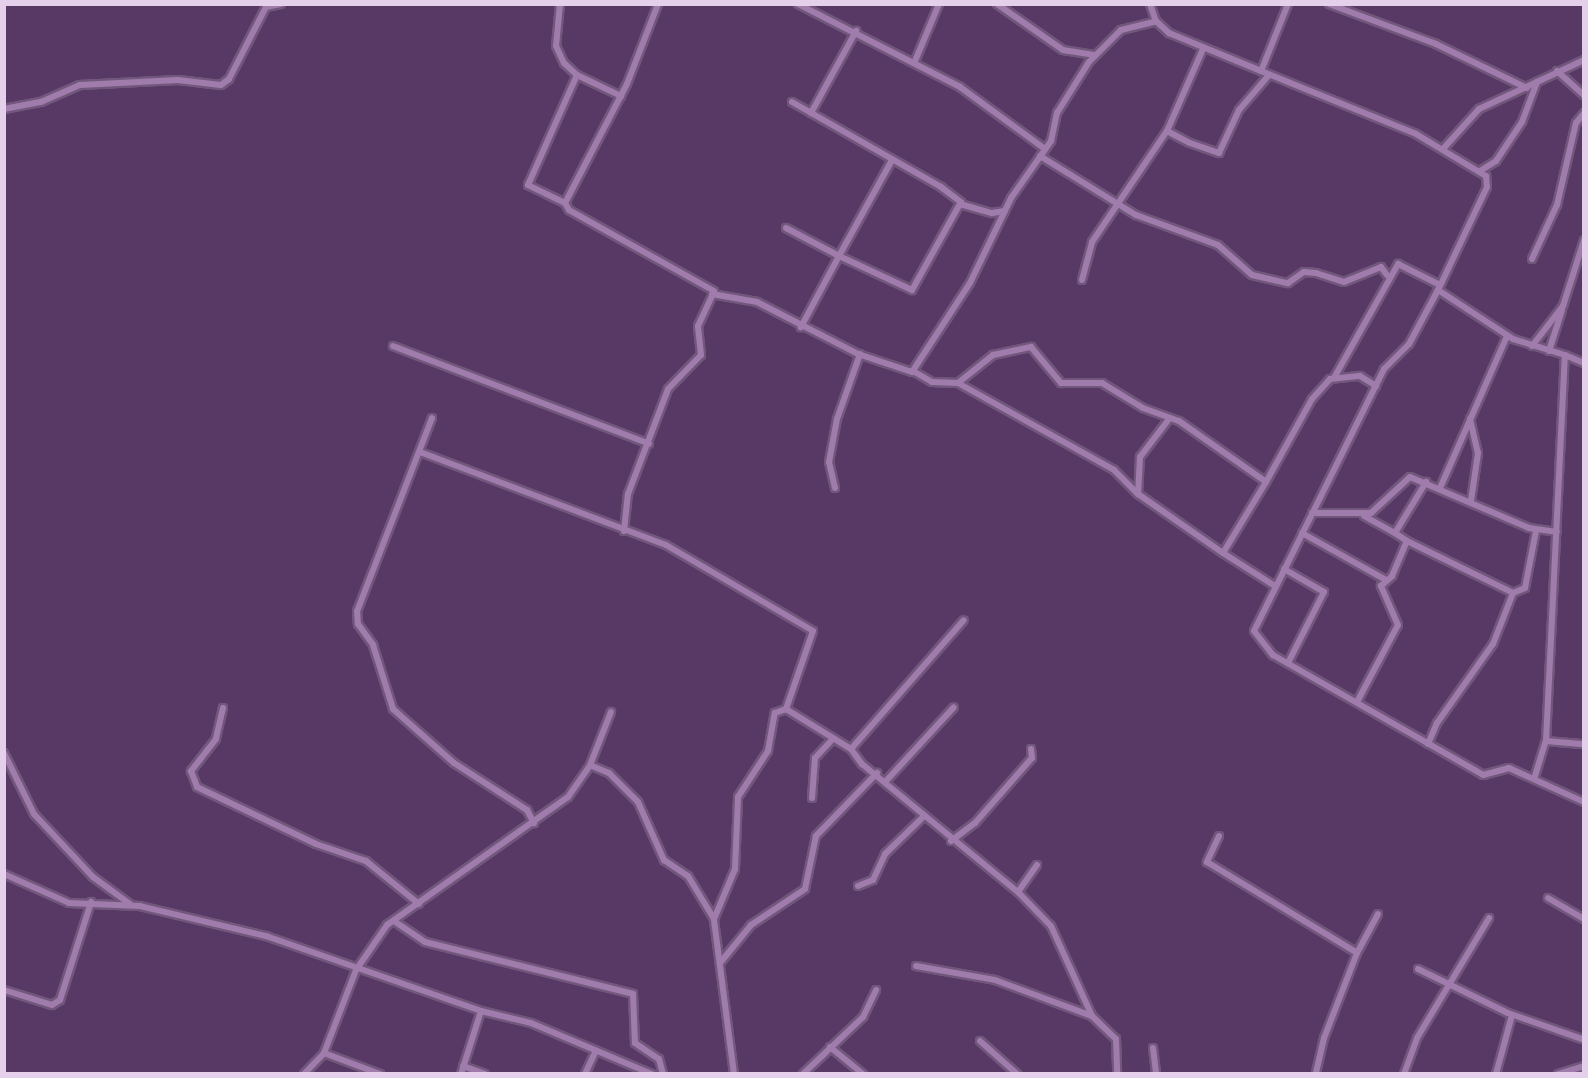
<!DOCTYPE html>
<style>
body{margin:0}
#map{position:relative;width:1588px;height:1078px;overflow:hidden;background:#583864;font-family:"Playfair Display",serif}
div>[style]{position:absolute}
.roads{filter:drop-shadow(2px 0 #72577c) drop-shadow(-2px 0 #72577c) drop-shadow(0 2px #72577c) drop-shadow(0 -2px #72577c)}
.minor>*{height:6px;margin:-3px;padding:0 3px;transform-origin:3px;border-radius:3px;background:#a07cac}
span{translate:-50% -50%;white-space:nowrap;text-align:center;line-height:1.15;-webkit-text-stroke:4.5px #4d2d58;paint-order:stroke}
.frame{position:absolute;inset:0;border:6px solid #e4d0eb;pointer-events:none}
</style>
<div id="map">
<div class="roads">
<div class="minor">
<i style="left:560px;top:4px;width:42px;rotate:95.4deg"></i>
<i style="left:556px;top:46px;width:19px;rotate:65deg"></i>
<i style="left:564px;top:63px;width:18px;rotate:43deg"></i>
<i style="left:577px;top:75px;width:49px;rotate:25.5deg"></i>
<i style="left:798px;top:4px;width:182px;rotate:27.1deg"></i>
<i style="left:960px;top:87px;width:105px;rotate:36.1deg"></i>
<i style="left:997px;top:4px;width:80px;rotate:34.9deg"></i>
<i style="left:1063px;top:50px;width:31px;rotate:9deg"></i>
<i style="left:1150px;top:4px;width:18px;rotate:71deg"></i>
<i style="left:1156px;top:21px;width:18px;rotate:43deg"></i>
<i style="left:1169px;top:33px;width:100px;rotate:22.4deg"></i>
<i style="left:1288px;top:4px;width:72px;rotate:111.9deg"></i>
<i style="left:1261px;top:71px;width:167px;rotate:22.1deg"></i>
<i style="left:1416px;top:134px;width:82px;rotate:31deg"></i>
<i style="left:1486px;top:176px;width:11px;rotate:85deg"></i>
<i style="left:1487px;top:187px;width:114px;rotate:115.4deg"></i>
<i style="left:1329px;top:4px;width:114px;rotate:20.5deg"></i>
<i style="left:1436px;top:44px;width:101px;rotate:25.8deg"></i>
<i style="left:1203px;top:49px;width:90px;rotate:113.7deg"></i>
<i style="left:1167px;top:131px;width:26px;rotate:28deg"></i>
<i style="left:1190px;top:143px;width:31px;rotate:19deg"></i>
<i style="left:1219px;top:153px;width:47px;rotate:-65.1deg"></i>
<i style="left:1239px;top:110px;width:46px;rotate:-49.4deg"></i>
<i style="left:915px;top:61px;width:62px;rotate:-67.2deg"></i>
<i style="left:1557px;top:71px;width:36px;rotate:42deg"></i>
<i style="left:792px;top:102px;width:172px;rotate:29.7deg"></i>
<i style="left:941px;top:187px;width:25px;rotate:37deg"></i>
<i style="left:961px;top:202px;width:101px;rotate:119.1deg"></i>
<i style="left:912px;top:290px;width:81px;rotate:-155deg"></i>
<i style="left:839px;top:256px;width:110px;rotate:-61.1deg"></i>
<i style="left:4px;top:109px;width:38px;rotate:-11deg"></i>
<i style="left:41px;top:102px;width:43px;rotate:-23.6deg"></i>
<i style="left:80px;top:85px;width:98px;rotate:-2.9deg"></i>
<i style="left:178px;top:80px;width:43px;rotate:6.6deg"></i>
<i style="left:221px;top:85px;width:10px;rotate:-37deg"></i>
<i style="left:229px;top:79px;width:81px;rotate:-62.8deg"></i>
<i style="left:266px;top:7px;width:15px;rotate:-11deg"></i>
<i style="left:811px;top:113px;width:94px;rotate:-61.2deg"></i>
<i style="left:1443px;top:149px;width:54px;rotate:-48deg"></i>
<i style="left:1479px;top:109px;width:116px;rotate:-25deg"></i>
<i style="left:1040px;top:156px;width:113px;rotate:31.6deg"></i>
<i style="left:1136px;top:215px;width:87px;rotate:20.1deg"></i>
<i style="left:1218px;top:245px;width:45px;rotate:41.4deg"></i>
<i style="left:1252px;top:275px;width:37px;rotate:13deg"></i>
<i style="left:1288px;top:283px;width:19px;rotate:-35deg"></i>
<i style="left:1304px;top:272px;width:12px;rotate:5deg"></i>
<i style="left:1316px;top:273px;width:29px;rotate:18deg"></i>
<i style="left:1344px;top:282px;width:40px;rotate:-22deg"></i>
<i style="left:1381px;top:267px;width:10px;rotate:53deg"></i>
<i style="left:1480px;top:171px;width:19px;rotate:-32deg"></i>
<i style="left:1496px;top:161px;width:47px;rotate:-56.3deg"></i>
<i style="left:1522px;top:122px;width:43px;rotate:-69.4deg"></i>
<i style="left:565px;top:203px;width:41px;rotate:-154.1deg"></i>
<i style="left:528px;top:185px;width:120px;rotate:-66deg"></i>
<i style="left:960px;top:204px;width:33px;rotate:16deg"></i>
<i style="left:992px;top:213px;width:13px;rotate:-9deg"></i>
<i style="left:786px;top:228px;width:60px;rotate:27.8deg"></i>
<i style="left:839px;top:256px;width:81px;rotate:118.2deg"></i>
<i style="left:1532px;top:259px;width:60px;rotate:-65.2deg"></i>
<i style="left:1557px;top:205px;width:84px;rotate:-77deg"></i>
<i style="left:1576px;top:123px;width:13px;rotate:-51deg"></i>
<i style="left:1082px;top:280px;width:39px;rotate:-75deg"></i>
<i style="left:1092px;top:242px;width:134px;rotate:-56deg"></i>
<i style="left:712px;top:294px;width:46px;rotate:10.1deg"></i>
<i style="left:757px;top:302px;width:114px;rotate:27.2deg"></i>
<i style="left:858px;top:354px;width:57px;rotate:18.4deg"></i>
<i style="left:912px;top:372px;width:106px;rotate:-56.9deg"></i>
<i style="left:970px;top:283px;width:94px;rotate:-64.2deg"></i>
<i style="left:1011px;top:198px;width:70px;rotate:-54.9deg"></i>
<i style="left:1051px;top:141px;width:29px;rotate:-78deg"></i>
<i style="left:1057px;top:113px;width:60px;rotate:-57.9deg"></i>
<i style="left:1089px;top:62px;width:45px;rotate:-45deg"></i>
<i style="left:1121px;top:30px;width:36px;rotate:-14deg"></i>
<i style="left:393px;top:346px;width:274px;rotate:20.9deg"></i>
<i style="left:1532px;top:346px;width:51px;rotate:-52.2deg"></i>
<i style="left:1563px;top:306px;width:69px;rotate:-72.3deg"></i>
<i style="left:1549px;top:351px;width:43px;rotate:-72.4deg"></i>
<i style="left:1565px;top:355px;width:54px;rotate:-162.9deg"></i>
<i style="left:1513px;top:339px;width:90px;rotate:-146.8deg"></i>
<i style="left:1438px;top:290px;width:61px;rotate:118.2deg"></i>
<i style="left:1409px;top:344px;width:35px;rotate:135deg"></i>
<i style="left:1384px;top:369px;width:292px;rotate:116.4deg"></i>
<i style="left:1254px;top:631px;width:31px;rotate:52deg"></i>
<i style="left:1273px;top:655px;width:242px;rotate:29.7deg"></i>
<i style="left:1483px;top:775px;width:27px;rotate:-15deg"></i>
<i style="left:1509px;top:768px;width:82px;rotate:24.4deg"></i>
<i style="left:913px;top:371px;width:22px;rotate:30deg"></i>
<i style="left:932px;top:382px;width:26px;rotate:2deg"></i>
<i style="left:958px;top:383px;width:45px;rotate:-38.7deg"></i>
<i style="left:993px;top:355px;width:39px;rotate:-12deg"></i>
<i style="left:1031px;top:347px;width:47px;rotate:50.2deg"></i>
<i style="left:1061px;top:383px;width:41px"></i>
<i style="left:1102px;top:383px;width:48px;rotate:31.4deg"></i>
<i style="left:1143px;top:408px;width:38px;rotate:20deg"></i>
<i style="left:1179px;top:421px;width:106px;rotate:35deg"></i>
<i style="left:1266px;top:482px;width:83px;rotate:121.2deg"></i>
<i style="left:1223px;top:553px;width:62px;rotate:32.4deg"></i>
<i style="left:1335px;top:376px;width:129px;rotate:-60.6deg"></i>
<i style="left:1398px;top:264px;width:47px;rotate:26.6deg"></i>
<i style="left:958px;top:383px;width:179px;rotate:29.1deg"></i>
<i style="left:1114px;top:470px;width:34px;rotate:45deg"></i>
<i style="left:432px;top:418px;width:207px;rotate:111.2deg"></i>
<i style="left:357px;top:611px;width:13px;rotate:86deg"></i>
<i style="left:358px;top:624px;width:26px;rotate:54deg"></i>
<i style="left:373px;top:645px;width:67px;rotate:72.6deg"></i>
<i style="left:393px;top:709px;width:81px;rotate:41.5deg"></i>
<i style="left:454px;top:763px;width:87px;rotate:32.8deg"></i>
<i style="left:527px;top:810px;width:15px;rotate:62deg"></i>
<i style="left:1169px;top:419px;width:48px;rotate:127.3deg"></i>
<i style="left:1140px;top:457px;width:37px;rotate:93deg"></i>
<i style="left:1138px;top:494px;width:103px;rotate:34.8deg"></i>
<i style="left:1470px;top:419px;width:35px;rotate:77deg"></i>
<i style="left:1478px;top:453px;width:49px;rotate:98.3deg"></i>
<i style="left:420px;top:452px;width:263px;rotate:20.7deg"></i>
<i style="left:666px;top:545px;width:170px;rotate:30.3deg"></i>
<i style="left:813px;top:631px;width:83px;rotate:109.1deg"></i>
<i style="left:786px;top:709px;width:76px;rotate:31.6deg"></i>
<i style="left:851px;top:749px;width:19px;rotate:54deg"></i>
<i style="left:862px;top:764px;width:202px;rotate:39.4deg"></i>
<i style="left:1018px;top:892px;width:47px;rotate:45.9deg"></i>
<i style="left:1051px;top:926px;width:99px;rotate:65.5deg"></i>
<i style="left:1092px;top:1016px;width:33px;rotate:44deg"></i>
<i style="left:1116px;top:1039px;width:35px;rotate:88deg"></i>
<i style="left:1266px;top:482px;width:95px;rotate:-61deg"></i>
<i style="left:1312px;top:399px;width:27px;rotate:-48deg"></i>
<i style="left:1330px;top:379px;width:30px;rotate:-6deg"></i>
<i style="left:1360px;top:376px;width:19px;rotate:32deg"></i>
<i style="left:835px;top:488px;width:27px;rotate:-103deg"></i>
<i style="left:829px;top:462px;width:44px;rotate:-79.5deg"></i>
<i style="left:837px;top:419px;width:69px;rotate:-70.5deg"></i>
<i style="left:1440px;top:488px;width:166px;rotate:-66.2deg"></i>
<i style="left:1312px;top:513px;width:59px"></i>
<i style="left:1371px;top:513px;width:53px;rotate:-42.7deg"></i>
<i style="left:1410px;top:477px;width:129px;rotate:23.2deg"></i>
<i style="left:1529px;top:528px;width:28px;rotate:8deg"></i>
<i style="left:1364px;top:516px;width:35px;rotate:29deg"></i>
<i style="left:1395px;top:533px;width:60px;rotate:-58.7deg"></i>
<i style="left:624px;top:531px;width:37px;rotate:-84deg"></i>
<i style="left:628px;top:494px;width:112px;rotate:-69.1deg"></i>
<i style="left:668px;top:389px;width:47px;rotate:-45.9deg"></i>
<i style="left:701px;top:355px;width:29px;rotate:-96deg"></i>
<i style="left:698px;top:326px;width:38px;rotate:-65deg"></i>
<i style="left:714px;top:291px;width:166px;rotate:-150.8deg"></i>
<i style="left:569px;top:210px;width:8px;rotate:-120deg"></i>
<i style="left:565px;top:203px;width:134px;rotate:-62.5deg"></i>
<i style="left:627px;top:84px;width:86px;rotate:-68.8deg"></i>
<i style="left:1302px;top:533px;width:96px;rotate:29.2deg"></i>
<i style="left:1407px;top:541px;width:118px;rotate:26.1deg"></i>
<i style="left:1284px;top:569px;width:46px;rotate:29.9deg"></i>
<i style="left:1324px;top:592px;width:80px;rotate:116.9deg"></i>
<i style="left:1357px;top:702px;width:87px;rotate:-62deg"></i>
<i style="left:1398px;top:625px;width:43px;rotate:-113.6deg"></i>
<i style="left:1381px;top:586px;width:15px;rotate:-42deg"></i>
<i style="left:1392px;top:576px;width:38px;rotate:-67deg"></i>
<i style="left:1407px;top:541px;width:14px;rotate:-146deg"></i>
<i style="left:223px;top:708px;width:32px;rotate:103deg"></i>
<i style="left:216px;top:739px;width:41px;rotate:128deg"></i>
<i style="left:191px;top:771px;width:17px;rotate:69deg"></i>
<i style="left:197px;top:787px;width:132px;rotate:25.6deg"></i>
<i style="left:316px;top:844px;width:53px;rotate:18.8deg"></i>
<i style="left:366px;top:861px;width:68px;rotate:39.1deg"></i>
<i style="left:1546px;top:741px;width:38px;rotate:5deg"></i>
<i style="left:1428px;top:744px;width:23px;rotate:-67deg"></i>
<i style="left:1437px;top:723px;width:97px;rotate:-54.7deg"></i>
<i style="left:1493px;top:644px;width:55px;rotate:-68.6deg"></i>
<i style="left:1513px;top:593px;width:13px;rotate:-23deg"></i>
<i style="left:1525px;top:588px;width:58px;rotate:-79.1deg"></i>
<i style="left:851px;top:749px;width:171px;rotate:-48.8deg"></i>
<i style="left:4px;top:753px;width:68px;rotate:63.8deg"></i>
<i style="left:34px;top:814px;width:86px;rotate:46.9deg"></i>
<i style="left:93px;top:877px;width:46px;rotate:36.1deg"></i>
<i style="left:590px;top:765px;width:57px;rotate:-68.4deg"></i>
<i style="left:1535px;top:776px;width:37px;rotate:-73deg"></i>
<i style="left:1546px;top:741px;width:386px;rotate:-87.2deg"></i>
<i style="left:1565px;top:355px;width:21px;rotate:23deg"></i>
<i style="left:886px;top:781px;width:100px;rotate:-47.4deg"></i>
<i style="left:812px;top:798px;width:40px;rotate:-85.7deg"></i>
<i style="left:815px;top:758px;width:23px;rotate:-47deg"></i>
<i style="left:1219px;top:836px;width:29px;rotate:115deg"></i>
<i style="left:1207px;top:862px;width:175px;rotate:31.2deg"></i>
<i style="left:1357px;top:953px;width:91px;rotate:111.2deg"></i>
<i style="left:1324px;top:1038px;width:37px;rotate:103deg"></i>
<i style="left:951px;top:841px;width:30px;rotate:-37deg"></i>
<i style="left:975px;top:823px;width:86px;rotate:-48.8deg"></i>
<i style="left:1032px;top:758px;width:9px;rotate:-96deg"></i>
<i style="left:4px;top:874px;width:71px;rotate:24deg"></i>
<i style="left:69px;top:903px;width:71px;rotate:2.4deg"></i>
<i style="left:140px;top:906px;width:130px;rotate:13.4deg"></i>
<i style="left:266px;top:936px;width:228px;rotate:19.2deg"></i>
<i style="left:481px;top:1011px;width:51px;rotate:13.5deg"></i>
<i style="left:531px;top:1023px;width:131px;rotate:22.9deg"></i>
<i style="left:858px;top:886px;width:16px;rotate:-22deg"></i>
<i style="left:873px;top:880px;width:29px;rotate:-65deg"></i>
<i style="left:885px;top:854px;width:53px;rotate:-44.2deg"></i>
<i style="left:1018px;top:892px;width:33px;rotate:-55deg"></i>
<i style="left:1548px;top:898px;width:42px;rotate:30.3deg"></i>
<i style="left:394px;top:921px;width:37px;rotate:34deg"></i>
<i style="left:425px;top:942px;width:214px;rotate:14deg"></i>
<i style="left:633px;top:994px;width:49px;rotate:87.7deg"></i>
<i style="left:635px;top:1043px;width:29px;rotate:34deg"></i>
<i style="left:659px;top:1059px;width:16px;rotate:75deg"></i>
<i style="left:1357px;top:953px;width:44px;rotate:-61.7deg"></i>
<i style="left:720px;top:963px;width:49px;rotate:-50.8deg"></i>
<i style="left:751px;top:925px;width:65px;rotate:-33.7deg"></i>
<i style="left:805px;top:889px;width:54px;rotate:-78.3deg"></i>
<i style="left:816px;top:836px;width:88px;rotate:-45.9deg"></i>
<i style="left:916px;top:966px;width:80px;rotate:10deg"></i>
<i style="left:995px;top:980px;width:103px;rotate:20.4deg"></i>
<i style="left:1418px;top:969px;width:100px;rotate:26.1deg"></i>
<i style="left:1508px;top:1013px;width:78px;rotate:19.4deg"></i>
<i style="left:4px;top:990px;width:50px;rotate:17.4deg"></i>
<i style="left:52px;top:1005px;width:9px;rotate:-32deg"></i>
<i style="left:60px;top:1000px;width:103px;rotate:-72.4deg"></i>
<i style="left:980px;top:1041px;width:50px;rotate:41.7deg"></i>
<i style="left:830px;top:1047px;width:43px;rotate:39.3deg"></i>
<i style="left:1153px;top:1048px;width:26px;rotate:83deg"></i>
<i style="left:324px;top:1053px;width:60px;rotate:20.6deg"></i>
<i style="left:463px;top:1066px;width:23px;rotate:20deg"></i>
<i style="left:304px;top:1074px;width:29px;rotate:-46deg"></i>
<i style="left:324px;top:1053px;width:89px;rotate:-68.9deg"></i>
<i style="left:356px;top:970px;width:55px;rotate:-55.4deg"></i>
<i style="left:387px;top:925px;width:222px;rotate:-35.3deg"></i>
<i style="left:568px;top:797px;width:39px;rotate:-55deg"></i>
<i style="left:590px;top:765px;width:21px;rotate:23deg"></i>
<i style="left:609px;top:773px;width:41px;rotate:45deg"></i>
<i style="left:638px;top:802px;width:64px;rotate:65.9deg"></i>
<i style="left:664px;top:860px;width:29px;rotate:34deg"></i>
<i style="left:688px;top:876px;width:50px;rotate:58.8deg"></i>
<i style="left:461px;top:1074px;width:66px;rotate:-72.4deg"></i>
<i style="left:585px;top:1074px;width:26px;rotate:-65deg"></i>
<i style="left:734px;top:1074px;width:156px;rotate:-97.4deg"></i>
<i style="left:714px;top:919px;width:54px;rotate:-67.2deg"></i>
<i style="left:735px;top:869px;width:72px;rotate:-87.6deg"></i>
<i style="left:738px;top:797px;width:55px;rotate:-56.9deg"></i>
<i style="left:768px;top:751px;width:39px;rotate:-80deg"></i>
<i style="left:775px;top:713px;width:12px;rotate:-20deg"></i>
<i style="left:803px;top:1074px;width:83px;rotate:-43.5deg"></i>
<i style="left:863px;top:1017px;width:30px;rotate:-64deg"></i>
<i style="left:1404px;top:1074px;width:38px;rotate:-70deg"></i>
<i style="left:1417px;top:1038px;width:140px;rotate:-59deg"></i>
<i style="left:1496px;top:1074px;width:61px;rotate:-74.8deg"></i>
<i style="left:1558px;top:1074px;width:27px;rotate:-17deg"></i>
</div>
</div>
<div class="frame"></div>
</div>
